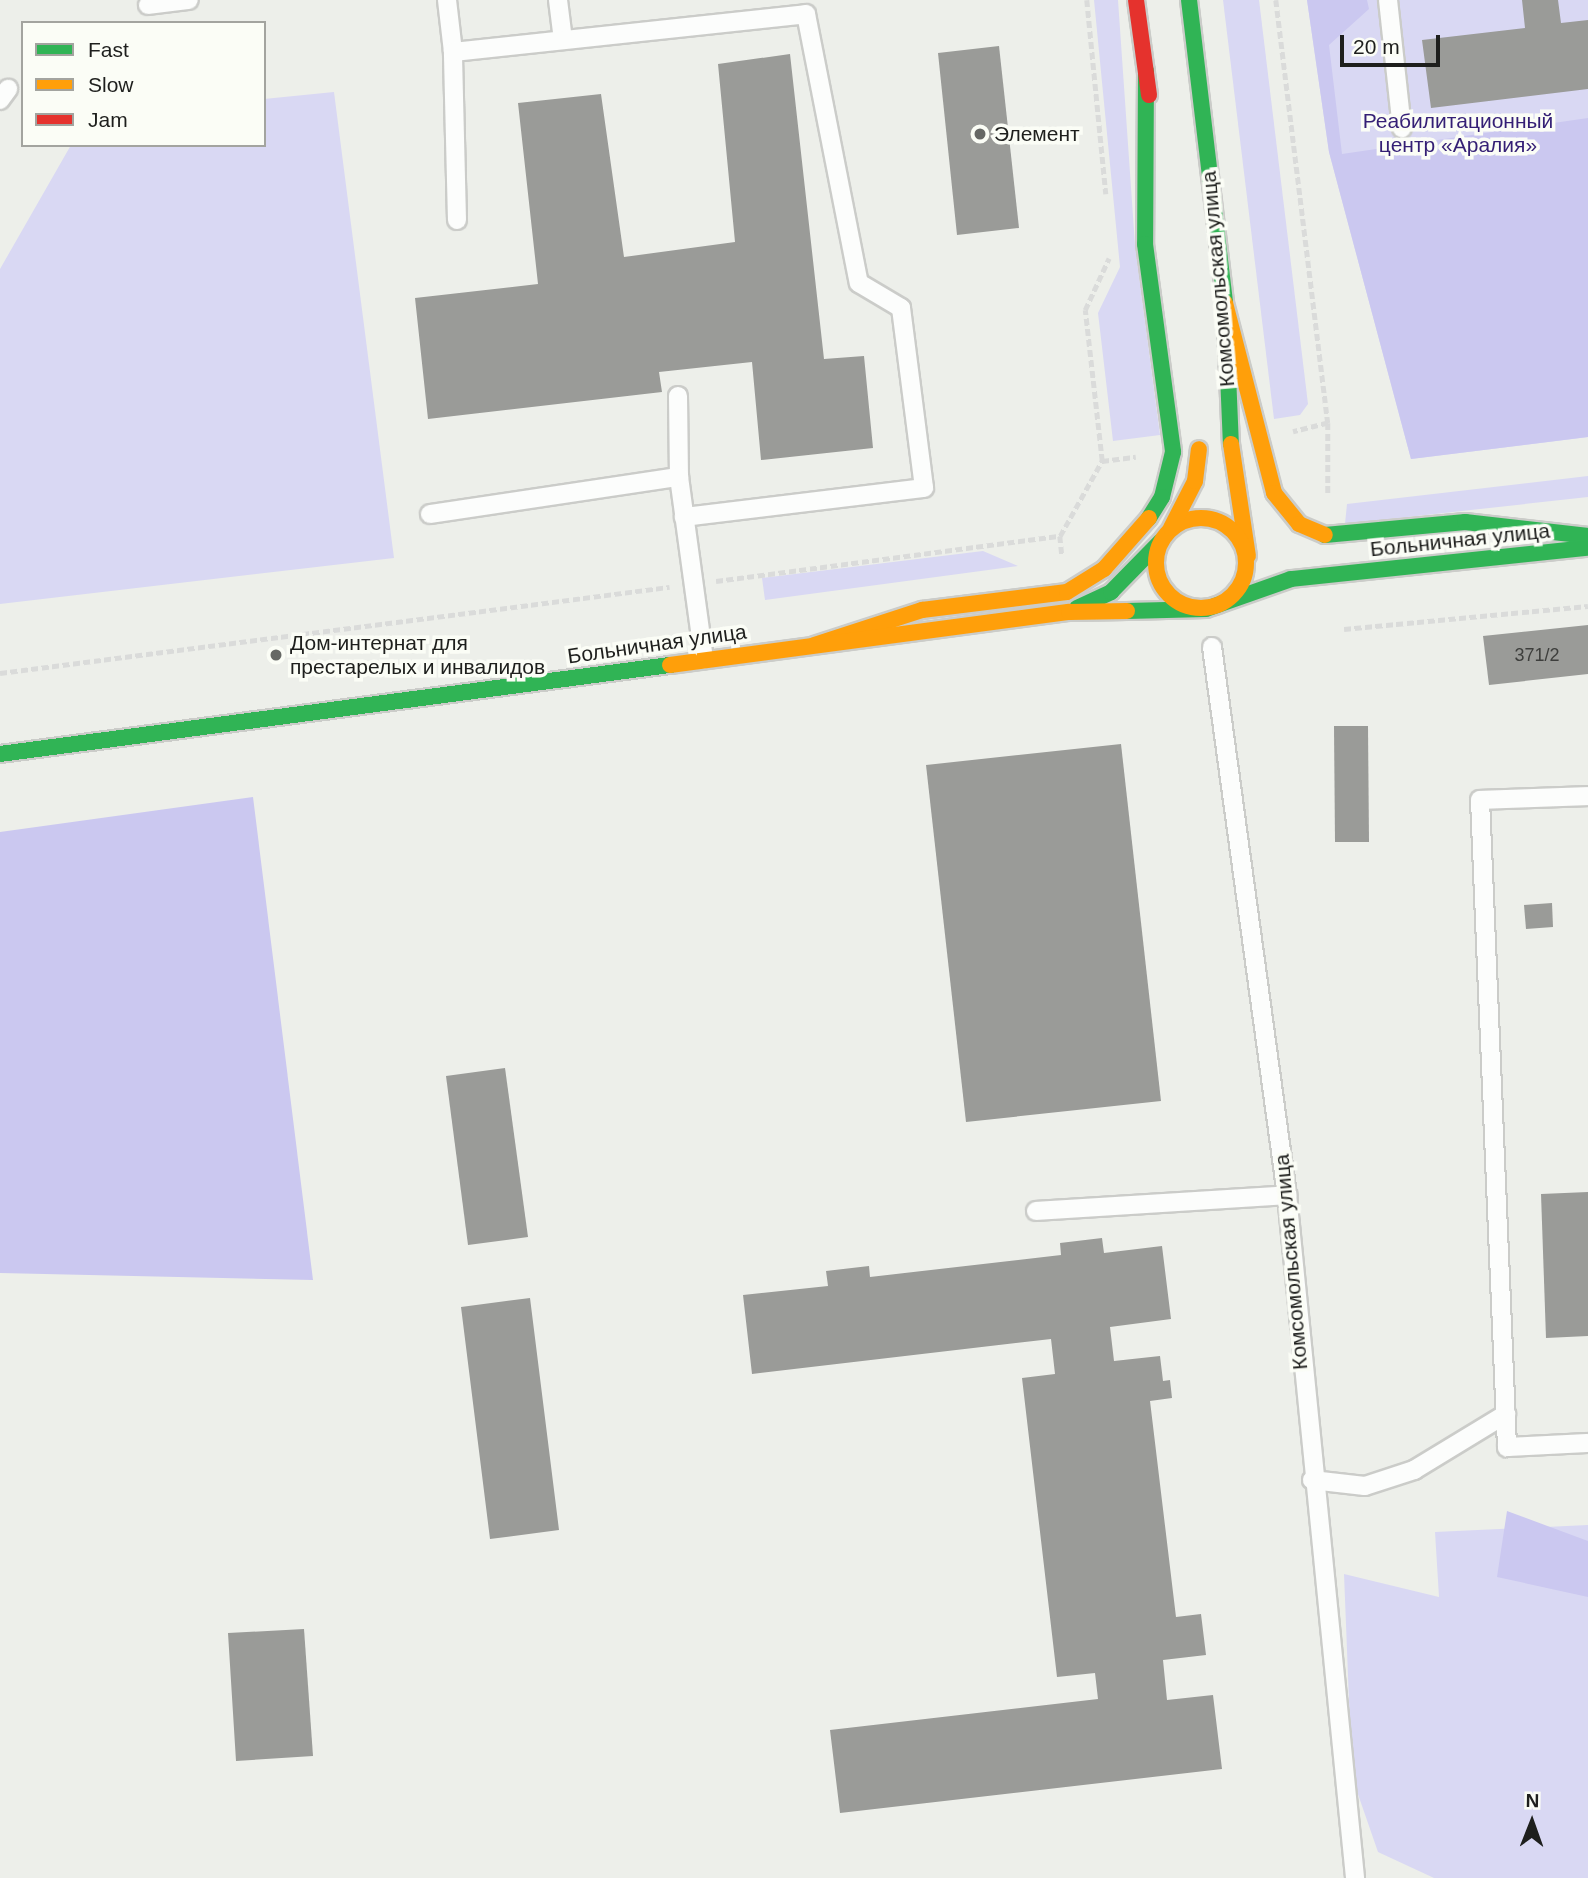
<!DOCTYPE html>
<meta charset="utf-8">
<style>
body{margin:0}
#map{position:relative;width:1588px;height:1878px;overflow:hidden;background:#edefea;font-family:Helvetica,sans-serif}
div>[style]{position:absolute}
.green>*{inset:0;background:#d9d8f3}
.forest>*{inset:0;background:#cbc8f0}
.building>*{inset:0;background:#9a9b98}
.path>*{height:4.5px;margin-top:-2.25px;transform-origin:0;background:repeating-linear-gradient(90deg,#dadbda 0 7px,transparent 0 10.5px)}
.roads{filter:drop-shadow(2px 0 #cbccc9) drop-shadow(-2px 0 #cbccc9) drop-shadow(0 2px #cbccc9) drop-shadow(0 -2px #cbccc9)}
.lane>*{height:18px;margin:-9px;padding:0 9px;transform-origin:9px;border-radius:9px;background:#fcfdfc}
.fast>*{height:16px;margin:-8px;padding:0 8px;transform-origin:8px;border-radius:8px;background:#30b455}
.slow>*{height:16px;margin:-8px;padding:0 8px;transform-origin:8px;border-radius:8px;background:#ff9f0a}
.slow>.ring{margin:-8px;padding:0;box-sizing:content-box;background:none;border:16px solid #ff9f0a;border-radius:50%}
.jam>*{height:16px;margin:-8px;padding:0 8px;transform-origin:8px;border-radius:8px;background:#e5322d}
.dots>*{width:19px;height:19px;translate:-50% -50%;box-sizing:border-box;border:4px solid #fbfdf6;border-radius:50%}
span{translate:-50% -50%;white-space:nowrap;text-align:center;line-height:1.15;-webkit-text-stroke:7px #fbfdf6;paint-order:stroke}
.number-label{font-size:18px;color:#3d3e3c}
.number-label span{-webkit-text-stroke-width:0}
.park-label{font-size:21px;color:#341f75}
.poi-label{font-size:21px;color:#1e1f1d}
.left{translate:0 -50%;text-align:left}
.street-label{font-size:21px;color:#1e1f1d}
.legend{position:absolute;left:21px;top:21px;width:245px;height:126px;box-sizing:border-box;background:#fbfdf6;border:2px solid #a3a49f;margin:0;padding:9px 12px;list-style:none;font-size:21px;color:#1e1f1d}
.legend li{display:flex;align-items:center;gap:14px;height:35px}
.legend b{width:35px;border:2px solid #a3a49f}
.north{position:absolute;left:1497px;top:1787px;width:70px;height:70px;-webkit-text-stroke:5px #fbfdf6;paint-order:stroke;rotate:1deg;font-size:19px;font-weight:700;line-height:28px;text-align:center;color:#1e1f1d}
.north::after{content:'';display:block;margin:auto;width:24px;height:32px;background:#1e1f1d;clip-path:polygon(50% 0,100% 100%,50% 72%,0 100%)}
.scale{position:absolute;left:1340px;top:35px;width:100px;height:32px;box-sizing:border-box;border:4px solid #1e1f1d;border-top:0;padding-left:9px;font-size:21px;line-height:24px;white-space:nowrap;color:#1e1f1d;-webkit-text-stroke:5px #fbfdf6;paint-order:stroke}
</style>
<div id="map">
<div class="green">
<i style="clip-path:polygon(1094px 0,1118px 0,1135px 245px,1160px 435px,1113px 441px,1098px 313px,1120px 267px)"></i>
<i style="clip-path:polygon(1223px 0,1259px 0,1308px 404px,1300px 415px,1274px 419px)"></i>
<i style="clip-path:polygon(1307px 0,1588px 0,1588px 437px,1411px 459px,1329px 152px)"></i>
<i style="clip-path:polygon(334px 92px,394px 558px,0 604px,0 269px,71px 145px,264px 145px,264px 99px)"></i>
<i style="clip-path:polygon(1588px 476px,1588px 497px,1345px 524px,1347px 504px)"></i>
<i style="clip-path:polygon(983px 551px,1018px 566px,765px 600px,762px 578px)"></i>
<i style="clip-path:polygon(1588px 1525px,1588px 1878px,1434px 1878px,1378px 1852px,1352px 1777px,1344px 1574px,1439px 1597px,1435px 1532px)"></i>
</div>
<div class="forest">
<i style="clip-path:polygon(1307px 0,1367px 0,1369px 9px,1329px 45px,1342px 154px,1588px 118px,1588px 437px,1411px 459px,1329px 152px)"></i>
<i style="clip-path:polygon(253px 797px,313px 1280px,0 1273px,0 832px)"></i>
<i style="clip-path:polygon(1507px 1511px,1588px 1541px,1588px 1597px,1497px 1577px)"></i>
</div>
<div class="building">
<i style="clip-path:polygon(1522px 0,1558px 0,1561px 23px,1588px 20px,1588px 89px,1431px 108px,1422px 40px,1525px 28px)"></i>
<i style="clip-path:polygon(999px 46px,1019px 228px,957px 235px,938px 53px)"></i>
<i style="clip-path:polygon(790px 54px,824px 359px,864px 356px,873px 448px,761px 460px,752px 362px,659px 372px,662px 392px,428px 419px,415px 298px,538px 284px,518px 103px,601px 94px,624px 257px,735px 242px,718px 64px)"></i>
<i style="clip-path:polygon(1588px 625px,1588px 674px,1489px 685px,1483px 636px)"></i>
<i style="clip-path:polygon(1334px 726px,1368px 726px,1369px 842px,1335px 842px)"></i>
<i style="clip-path:polygon(1121px 744px,1161px 1101px,966px 1122px,926px 765px)"></i>
<i style="clip-path:polygon(1552px 903px,1553px 927px,1526px 929px,1524px 905px)"></i>
<i style="clip-path:polygon(505px 1068px,528px 1237px,468px 1245px,446px 1076px)"></i>
<i style="clip-path:polygon(1588px 1192px,1588px 1336px,1546px 1338px,1541px 1194px)"></i>
<i style="clip-path:polygon(1102px 1238px,1104px 1253px,1162px 1246px,1171px 1319px,1110px 1327px,1114px 1361px,1160px 1356px,1163px 1381px,1170px 1380px,1172px 1398px,1150px 1401px,1176px 1617px,1201px 1614px,1206px 1655px,1163px 1660px,1167px 1700px,1213px 1695px,1222px 1769px,840px 1813px,830px 1730px,1098px 1699px,1095px 1673px,1057px 1677px,1022px 1378px,1055px 1374px,1051px 1339px,752px 1374px,743px 1295px,828px 1286px,826px 1271px,869px 1266px,870px 1277px,1061px 1255px,1060px 1243px)"></i>
<i style="clip-path:polygon(530px 1298px,559px 1530px,490px 1539px,461px 1307px)"></i>
<i style="clip-path:polygon(304px 1629px,313px 1756px,236px 1761px,228px 1633px)"></i>
</div>
<div class="path">
<i style="left:1087px;top:0;width:195px;rotate:84.4deg"></i>
<i style="left:1276px;top:0;width:426px;rotate:83deg"></i>
<i style="left:1328px;top:423px;width:36px;rotate:166deg"></i>
<i style="left:1328px;top:423px;width:73px;rotate:90deg"></i>
<i style="left:1102px;top:461px;width:34px;rotate:-7deg"></i>
<i style="left:1060px;top:536px;width:18px;rotate:84deg"></i>
<i style="left:716px;top:581px;width:347px;rotate:-7.5deg"></i>
<i style="left:1060px;top:536px;width:86px;rotate:-60.8deg"></i>
<i style="left:1102px;top:461px;width:152px;rotate:-96.4deg"></i>
<i style="left:1085px;top:310px;width:57px;rotate:-65.2deg"></i>
<i style="left:1344px;top:629px;width:245px;rotate:-5.4deg"></i>
<i style="left:0;top:673px;width:675px;rotate:-7.33deg"></i>
</div>
<div class="roads">
<div class="lane">
<i style="left:447px;top:0;width:52px;rotate:83.4deg"></i>
<i style="left:558px;top:0;width:40px;rotate:82.9deg"></i>
<i style="left:1388px;top:0;width:129px;rotate:83.8deg"></i>
<i style="left:148px;top:5px;width:41px;rotate:-7deg"></i>
<i style="left:0;top:100px;width:14px;rotate:-54deg"></i>
<i style="left:457px;top:220px;width:168px;rotate:-91.4deg"></i>
<i style="left:453px;top:52px;width:355px;rotate:-6.1deg"></i>
<i style="left:806px;top:14px;width:274px;rotate:78.9deg"></i>
<i style="left:859px;top:283px;width:49px;rotate:30.8deg"></i>
<i style="left:901px;top:308px;width:181px;rotate:82.7deg"></i>
<i style="left:924px;top:488px;width:242px;rotate:173.1deg"></i>
<i style="left:678px;top:396px;width:81px;rotate:89.3deg"></i>
<i style="left:679px;top:477px;width:184px;rotate:82.2deg"></i>
<i style="left:430px;top:514px;width:252px;rotate:-8.5deg"></i>
<i style="left:1212px;top:647px;width:553px;rotate:82.21deg"></i>
<i style="left:1287px;top:1195px;width:686px;rotate:84.31deg"></i>
<i style="left:1588px;top:796px;width:108px;rotate:177.9deg"></i>
<i style="left:1480px;top:800px;width:648px;rotate:87.61deg"></i>
<i style="left:1507px;top:1447px;width:81px;rotate:-2.8deg"></i>
<i style="left:1036px;top:1211px;width:252px;rotate:-3.6deg"></i>
<i style="left:1312px;top:1480px;width:53px;rotate:6.5deg"></i>
<i style="left:1365px;top:1486px;width:52px;rotate:-18.1deg"></i>
<i style="left:1414px;top:1470px;width:108px;rotate:-31.3deg"></i>
</div>
<div class="fast">
<i style="left:1189px;top:0;width:305px;rotate:83.2deg"></i>
<i style="left:1225px;top:303px;width:141px;rotate:87.6deg"></i>
<i style="left:1146px;top:71px;width:173px;rotate:90.3deg"></i>
<i style="left:1145px;top:244px;width:210px;rotate:82.3deg"></i>
<i style="left:1173px;top:452px;width:46px;rotate:103.7deg"></i>
<i style="left:1162px;top:497px;width:25px;rotate:122deg"></i>
<i style="left:1325px;top:535px;width:141px;rotate:-5.3deg"></i>
<i style="left:1465px;top:522px;width:124px;rotate:6.5deg"></i>
<i style="left:1077px;top:608px;width:38px;rotate:-25deg"></i>
<i style="left:1111px;top:592px;width:71px;rotate:-45.6deg"></i>
<i style="left:1127px;top:611px;width:79px;rotate:-1.5deg"></i>
<i style="left:1206px;top:609px;width:90px;rotate:-19.4deg"></i>
<i style="left:1291px;top:579px;width:299px;rotate:-6deg"></i>
<i style="left:0;top:754px;width:676px;rotate:-7.57deg"></i>
</div>
<div class="slow">
<i style="left:1225px;top:303px;width:196px;rotate:75.5deg"></i>
<i style="left:1274px;top:493px;width:40px;rotate:51deg"></i>
<i style="left:1299px;top:524px;width:28px;rotate:23deg"></i>
<i style="left:1231px;top:444px;width:113px;rotate:81.4deg"></i>
<i class="ring" style="left:1156px;top:518px;width:74px;height:74px"></i>
<i style="left:1171px;top:528px;width:53px;rotate:-62.9deg"></i>
<i style="left:1195px;top:481px;width:32px;rotate:-83deg"></i>
<i style="left:814px;top:645px;width:114px;rotate:-18deg"></i>
<i style="left:922px;top:610px;width:146px;rotate:-7.1deg"></i>
<i style="left:1067px;top:592px;width:44px;rotate:-31.9deg"></i>
<i style="left:1104px;top:569px;width:68px;rotate:-48.6deg"></i>
<i style="left:670px;top:665px;width:403px;rotate:-7.6deg"></i>
<i style="left:1069px;top:612px;width:58px;rotate:-1deg"></i>
</div>
<div class="jam">
<i style="left:1136px;top:0;width:96px;rotate:82.2deg"></i>
</div>
</div>
<div class="dots">
<i style="left:980px;top:134px;background:#666865"></i>
<i style="left:276px;top:655px;background:#666865"></i>
</div>
<div class="number-label">
<span style="left:1537px;top:655px">371/2</span>
</div>
<div class="park-label">
<span style="left:1458px;top:133px">Реабилитационный<br>центр «Аралия»</span>
</div>
<div class="poi-label">
<span class="left" style="left:994px;top:134px">Элемент</span>
<span class="left" style="left:290px;top:655px">Дом-интернат для<br>престарелых и инвалидов</span>
</div>
<div class="street-label">
<span style="left:1218px;top:279px;rotate:-95deg">Комсомольская улица</span>
<span style="left:1460px;top:540px;rotate:-6deg">Больничная улица</span>
<span style="left:657px;top:644px;rotate:-8deg">Больничная улица</span>
<span style="left:1291px;top:1262px;rotate:-95deg">Комсомольская улица</span>
</div>
<ul class="legend">
<li><b style="height:9px;background:#30b455"></b>Fast</li>
<li><b style="height:9px;background:#ff9f0a"></b>Slow</li>
<li><b style="height:9px;background:#e5322d"></b>Jam</li>
</ul>
<div class="north">N</div>
<div class="scale">20 m</div>
</div>
